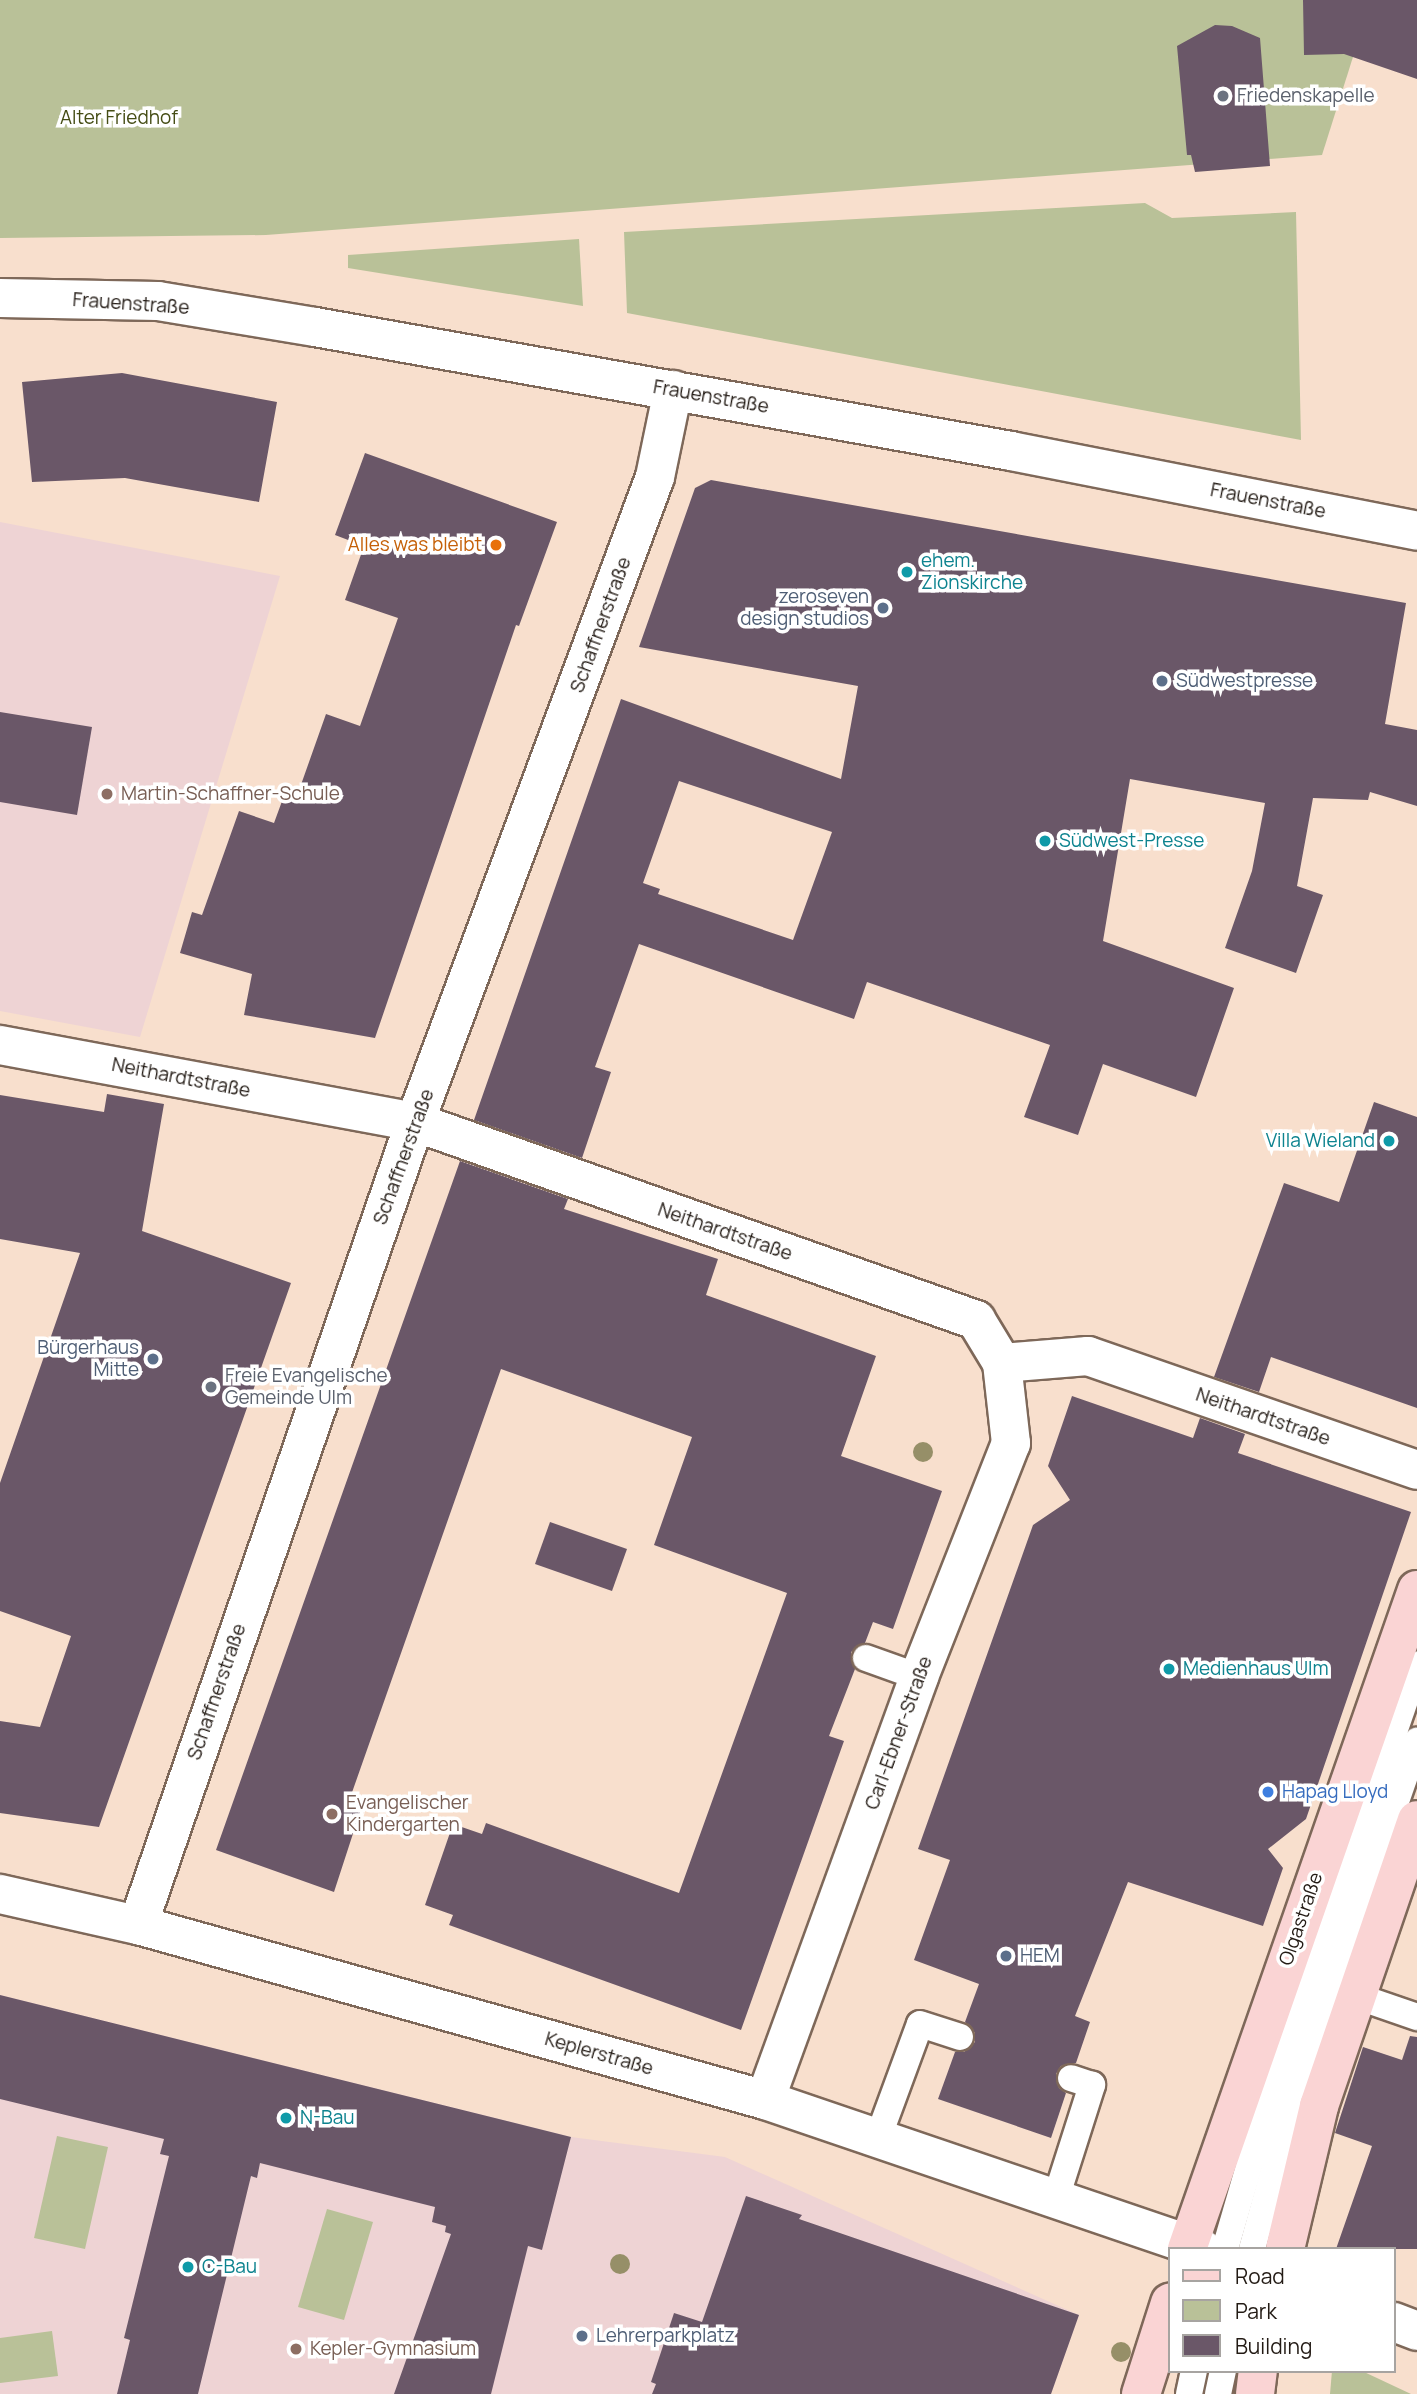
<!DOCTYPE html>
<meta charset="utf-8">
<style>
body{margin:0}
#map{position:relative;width:1417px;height:2394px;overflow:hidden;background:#f8dfcd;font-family:Manrope,sans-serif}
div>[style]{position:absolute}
.education>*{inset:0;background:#eed3d4}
.green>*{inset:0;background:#b9c198}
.building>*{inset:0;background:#6a5768}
.roads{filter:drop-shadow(2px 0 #7e6859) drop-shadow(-2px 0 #7e6859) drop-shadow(0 2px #7e6859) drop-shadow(0 -2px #7e6859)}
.lane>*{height:26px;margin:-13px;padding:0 13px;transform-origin:13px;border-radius:13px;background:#fff}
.street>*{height:38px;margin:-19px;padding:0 19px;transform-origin:19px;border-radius:19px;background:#fff}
.secondary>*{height:38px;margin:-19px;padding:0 19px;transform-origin:19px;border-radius:19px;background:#fad4d4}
.trees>*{width:20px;height:20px;margin:-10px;border-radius:50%;background:#968f68}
.dots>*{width:19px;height:19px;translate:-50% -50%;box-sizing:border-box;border:4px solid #fff;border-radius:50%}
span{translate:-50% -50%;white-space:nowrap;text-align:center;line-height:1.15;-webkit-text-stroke:7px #fff;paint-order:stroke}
.worship-label{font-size:19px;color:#5b616d}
.left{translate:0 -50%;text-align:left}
.park-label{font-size:19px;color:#454d15}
.street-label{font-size:19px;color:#231b15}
.food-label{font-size:19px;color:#c56008}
.right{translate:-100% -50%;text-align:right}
.culture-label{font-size:19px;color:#0d838f}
.service-label{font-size:19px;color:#4e5e75}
.education-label{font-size:19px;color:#785e54}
.shop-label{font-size:19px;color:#366cbe}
.legend{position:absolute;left:1168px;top:2247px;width:228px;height:126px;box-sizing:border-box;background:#fff;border:2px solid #a7a4a1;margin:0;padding:9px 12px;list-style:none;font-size:21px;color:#231b15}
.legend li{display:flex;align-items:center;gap:14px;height:35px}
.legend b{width:35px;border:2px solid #a7a4a1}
</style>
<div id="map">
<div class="education">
<i style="clip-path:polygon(0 522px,280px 576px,140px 1037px,0 1011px)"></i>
<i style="clip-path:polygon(0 1995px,571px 2137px,725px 2157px,1079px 2315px,1051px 2394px,0 2394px)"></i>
</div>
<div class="green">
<i style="clip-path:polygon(0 0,1371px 0,1322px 155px,266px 235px,0 238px)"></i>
<i style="clip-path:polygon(1145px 203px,1172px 218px,1296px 212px,1301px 440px,627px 313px,624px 232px)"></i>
<i style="clip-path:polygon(579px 239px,583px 306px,348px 268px,348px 255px)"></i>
<i style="clip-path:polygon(57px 2136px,108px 2147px,85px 2249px,34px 2238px)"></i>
<i style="clip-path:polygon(327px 2209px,373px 2222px,344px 2320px,298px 2307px)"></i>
<i style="clip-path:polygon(52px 2331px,58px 2376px,0 2383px,0 2338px)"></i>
<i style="clip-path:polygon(1332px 2371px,1362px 2371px,1411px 2394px,1330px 2394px)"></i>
</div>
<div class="building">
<i style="clip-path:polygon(1303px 0,1417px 0,1417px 79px,1344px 54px,1304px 55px)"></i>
<i style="clip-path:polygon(1215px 25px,1232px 26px,1260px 38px,1270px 166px,1195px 172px,1191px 155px,1187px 155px,1177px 46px)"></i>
<i style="clip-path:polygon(122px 373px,277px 402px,259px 502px,125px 478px,32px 482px,22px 382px)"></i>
<i style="clip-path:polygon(365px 453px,557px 522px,519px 626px,516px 625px,375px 1038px,244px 1015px,252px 974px,180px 953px,192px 912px,202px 915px,239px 811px,274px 823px,285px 793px,297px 796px,326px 714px,360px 726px,398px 618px,345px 600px,364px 546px,335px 535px)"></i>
<i style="clip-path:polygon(evenodd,711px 480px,1406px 603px,1385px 724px,1417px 730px,1417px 806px,1370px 792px,1368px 800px,1313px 798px,1297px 886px,1323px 895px,1296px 973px,1225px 948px,1252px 871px,1265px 803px,1130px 779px,1103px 941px,1234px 988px,1196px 1097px,1103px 1064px,1078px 1135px,1024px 1117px,1050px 1045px,867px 982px,854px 1019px,639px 944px,595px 1067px,611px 1072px,582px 1158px,474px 1120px,621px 699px,841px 779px,858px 686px,639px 647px,695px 488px,711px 480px,679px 781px,832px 832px,793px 940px,658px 894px,660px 889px,643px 883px,679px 781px)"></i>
<i style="clip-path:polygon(0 712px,92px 727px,77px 815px,0 802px)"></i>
<i style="clip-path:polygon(107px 1094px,164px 1104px,142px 1231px,291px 1283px,99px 1827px,0 1813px,0 1721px,40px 1727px,71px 1636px,0 1611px,0 1483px,80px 1253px,0 1239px,0 1095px,104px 1112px)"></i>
<i style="clip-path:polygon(1374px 1102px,1417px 1117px,1417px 1408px,1271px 1357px,1259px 1392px,1214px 1377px,1284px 1183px,1339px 1202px)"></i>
<i style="clip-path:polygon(460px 1161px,568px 1199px,564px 1209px,718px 1259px,706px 1295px,876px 1356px,841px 1456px,942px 1491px,893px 1629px,873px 1622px,865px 1643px,851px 1652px,855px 1669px,829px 1736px,844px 1741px,741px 2030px,449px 1925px,453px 1915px,425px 1905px,453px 1824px,482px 1834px,486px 1823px,679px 1893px,787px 1593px,654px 1545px,692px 1437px,501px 1369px,349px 1801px,362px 1806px,334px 1892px,216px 1850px)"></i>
<i style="clip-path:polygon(1072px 1396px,1193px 1438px,1200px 1418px,1245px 1434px,1238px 1453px,1411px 1512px,1306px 1819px,1268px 1849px,1283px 1868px,1263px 1926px,1128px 1882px,1075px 2016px,1090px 2022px,1076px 2063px,1061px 2066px,1056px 2074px,1059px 2088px,1066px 2093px,1051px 2138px,938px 2099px,955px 2052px,964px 2052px,975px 2042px,975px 2033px,965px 2022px,979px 1984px,914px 1960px,950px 1860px,918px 1849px,1033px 1525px,1070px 1500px,1048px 1466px)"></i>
<i style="clip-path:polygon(550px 1522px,627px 1549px,612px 1591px,535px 1564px)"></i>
<i style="clip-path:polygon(0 1995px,571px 2137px,542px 2250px,528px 2246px,491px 2394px,394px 2394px,451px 2234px,445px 2232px,446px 2226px,432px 2222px,435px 2207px,260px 2163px,257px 2178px,251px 2176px,198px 2394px,117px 2394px,130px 2340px,124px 2338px,169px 2156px,160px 2154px,164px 2139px,0 2099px)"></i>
<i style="clip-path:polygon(1410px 2036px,1417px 2037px,1417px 2249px,1336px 2249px,1372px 2146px,1335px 2133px,1363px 2047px,1402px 2060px)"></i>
<i style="clip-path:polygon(746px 2196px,802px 2215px,799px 2219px,1079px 2315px,1051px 2394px,652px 2394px,656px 2384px,651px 2382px,674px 2313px,702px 2322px)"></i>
</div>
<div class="roads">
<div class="lane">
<i style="left:866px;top:1658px;width:56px;rotate:19.7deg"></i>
<i style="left:1356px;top:1996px;width:65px;rotate:19deg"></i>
<i style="left:878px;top:2138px;width:121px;rotate:-69.8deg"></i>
<i style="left:920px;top:2024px;width:42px;rotate:18deg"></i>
<i style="left:1056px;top:2198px;width:119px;rotate:-72.3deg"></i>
<i style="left:1092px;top:2085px;width:22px;rotate:-162deg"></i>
<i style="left:1225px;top:2249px;width:186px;rotate:-73.8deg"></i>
<i style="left:1277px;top:2070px;width:429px;rotate:-70.9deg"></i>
<i style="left:1252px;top:2249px;width:182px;rotate:-74.4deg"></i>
<i style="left:1301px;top:2074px;width:353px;rotate:-70.8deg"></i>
<i style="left:1189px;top:2394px;width:24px;rotate:-78deg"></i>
<i style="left:1218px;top:2394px;width:24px;rotate:-78deg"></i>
</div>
<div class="street">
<i style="left:0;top:298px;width:158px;rotate:1.1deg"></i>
<i style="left:158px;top:301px;width:159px;rotate:9.4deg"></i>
<i style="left:315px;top:327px;width:707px;rotate:10.1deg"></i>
<i style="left:1011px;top:451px;width:414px;rotate:11.1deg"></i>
<i style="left:0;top:1045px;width:422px;rotate:10.5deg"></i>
<i style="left:415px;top:1122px;width:595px;rotate:19.44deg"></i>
<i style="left:976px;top:1320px;width:50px;rotate:58.8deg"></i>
<i style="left:1002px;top:1363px;width:81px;rotate:83.6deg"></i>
<i style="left:1011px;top:1443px;width:251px;rotate:111.5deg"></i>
<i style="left:919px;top:1677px;width:450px;rotate:110deg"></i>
<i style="left:1002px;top:1363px;width:86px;rotate:-4.7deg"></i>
<i style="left:1088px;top:1356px;width:348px;rotate:19.1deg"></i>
<i style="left:0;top:1894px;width:141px;rotate:12.7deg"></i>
<i style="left:138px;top:1925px;width:651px;rotate:15.59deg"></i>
<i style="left:765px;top:2100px;width:462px;rotate:18.8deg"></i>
<i style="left:138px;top:1925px;width:849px;rotate:-70.97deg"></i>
<i style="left:415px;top:1122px;width:688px;rotate:-69.59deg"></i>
<i style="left:655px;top:477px;width:89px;rotate:-78.3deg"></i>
<i style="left:1394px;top:2322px;width:25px;rotate:21deg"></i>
</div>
<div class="secondary">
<i style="left:1187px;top:2249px;width:698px;rotate:-70.76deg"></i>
<i style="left:1285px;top:2249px;width:147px;rotate:-76.6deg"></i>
<i style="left:1319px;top:2106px;width:302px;rotate:-71.1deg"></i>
<i style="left:1141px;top:2394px;width:96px;rotate:-72.3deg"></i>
<i style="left:1255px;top:2394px;width:23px;rotate:-83deg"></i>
</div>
</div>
<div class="trees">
<i style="left:923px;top:1452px"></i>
<i style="left:620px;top:2264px"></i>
<i style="left:1121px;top:2352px"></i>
</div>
<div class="dots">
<i style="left:1223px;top:96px;background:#6b7280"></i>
<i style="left:496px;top:545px;background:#e8710a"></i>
<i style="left:907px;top:572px;background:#0f9aa8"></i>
<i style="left:883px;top:608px;background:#5c6f8a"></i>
<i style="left:1162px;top:681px;background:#5c6f8a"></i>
<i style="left:107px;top:794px;background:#8d6e63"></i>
<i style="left:1045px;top:841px;background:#0f9aa8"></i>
<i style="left:1389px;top:1141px;background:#0f9aa8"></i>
<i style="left:153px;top:1359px;background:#5c6f8a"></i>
<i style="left:211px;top:1387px;background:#6b7280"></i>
<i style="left:1169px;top:1669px;background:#0f9aa8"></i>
<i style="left:1268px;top:1792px;background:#3f7fe0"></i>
<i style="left:332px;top:1814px;background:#8d6e63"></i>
<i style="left:1006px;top:1956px;background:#5c6f8a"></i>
<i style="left:286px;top:2118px;background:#0f9aa8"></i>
<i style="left:188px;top:2267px;background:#0f9aa8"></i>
<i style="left:582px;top:2336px;background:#5c6f8a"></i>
<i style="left:296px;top:2349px;background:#8d6e63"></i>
</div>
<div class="worship-label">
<span class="left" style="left:1237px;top:96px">Friedenskapelle</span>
<span class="left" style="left:225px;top:1387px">Freie Evangelische<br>Gemeinde Ulm</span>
</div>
<div class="park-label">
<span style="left:119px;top:118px">Alter Friedhof</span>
</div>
<div class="street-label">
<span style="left:131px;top:304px;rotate:4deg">Frauenstraße</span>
<span style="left:711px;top:397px;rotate:10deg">Frauenstraße</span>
<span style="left:1268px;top:501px;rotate:11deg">Frauenstraße</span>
<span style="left:601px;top:625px;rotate:-70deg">Schaffnerstraße</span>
<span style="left:181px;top:1078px;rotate:11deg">Neithardtstraße</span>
<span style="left:404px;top:1157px;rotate:-70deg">Schaffnerstraße</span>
<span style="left:725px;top:1232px;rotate:19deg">Neithardtstraße</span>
<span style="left:1263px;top:1417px;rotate:19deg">Neithardtstraße</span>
<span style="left:217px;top:1692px;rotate:-71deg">Schaffnerstraße</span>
<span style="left:899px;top:1733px;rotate:-70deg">Carl-Ebner-Straße</span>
<span style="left:1301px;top:1919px;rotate:-71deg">Olgastraße</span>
<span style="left:599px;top:2054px;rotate:16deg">Keplerstraße</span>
</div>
<div class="food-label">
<span class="right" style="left:482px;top:545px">Alles was bleibt</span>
</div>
<div class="culture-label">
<span class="left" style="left:921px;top:572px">ehem.<br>Zionskirche</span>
<span class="left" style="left:1059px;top:841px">Südwest-Presse</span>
<span class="right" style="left:1375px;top:1141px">Villa Wieland</span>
<span class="left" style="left:1183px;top:1669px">Medienhaus Ulm</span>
<span class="left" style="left:300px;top:2118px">N-Bau</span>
<span class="left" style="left:202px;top:2267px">C-Bau</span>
</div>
<div class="service-label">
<span class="right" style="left:869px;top:608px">zeroseven<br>design studios</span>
<span class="left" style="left:1176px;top:681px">Südwestpresse</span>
<span class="right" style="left:139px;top:1359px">Bürgerhaus<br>Mitte</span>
<span class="left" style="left:1020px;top:1956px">HEM</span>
<span class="left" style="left:596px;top:2336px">Lehrerparkplatz</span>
</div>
<div class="education-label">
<span class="left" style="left:121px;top:794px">Martin-Schaffner-Schule</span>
<span class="left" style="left:346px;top:1814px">Evangelischer<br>Kindergarten</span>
<span class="left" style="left:310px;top:2349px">Kepler-Gymnasium</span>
</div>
<div class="shop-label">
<span class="left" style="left:1282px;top:1792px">Hapag Lloyd</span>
</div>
<ul class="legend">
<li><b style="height:9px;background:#fad4d4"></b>Road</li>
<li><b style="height:19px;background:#b9c198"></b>Park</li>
<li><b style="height:19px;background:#6a5768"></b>Building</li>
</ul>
</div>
